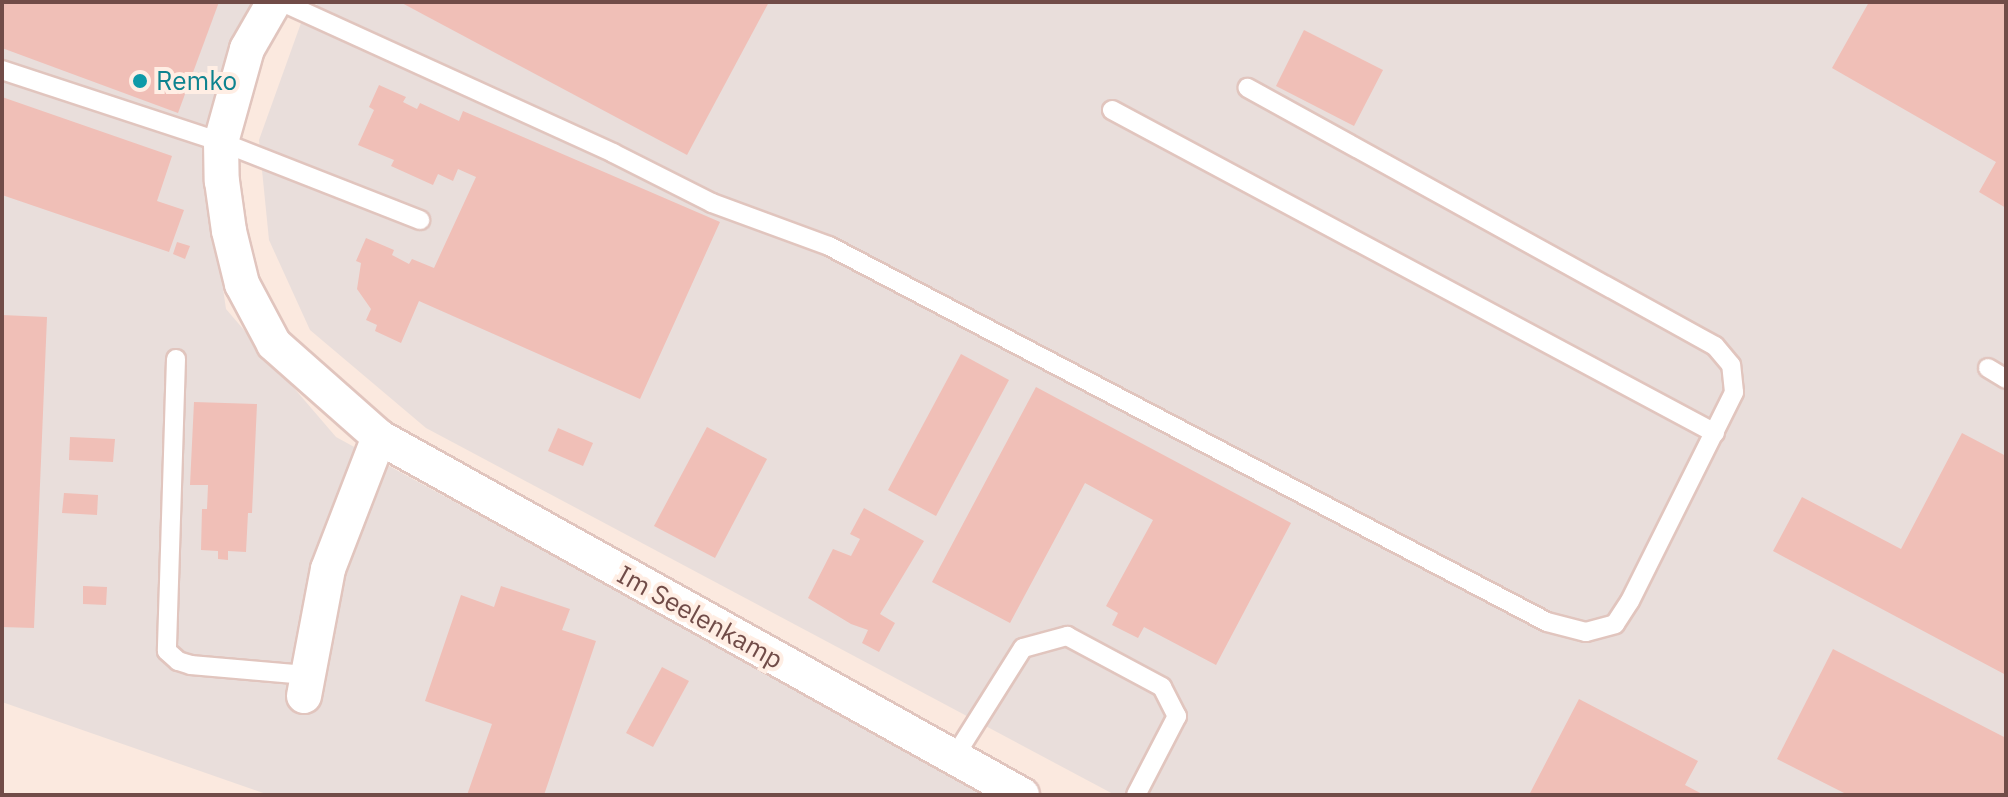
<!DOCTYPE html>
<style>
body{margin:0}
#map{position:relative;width:2008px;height:797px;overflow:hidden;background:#fbe9df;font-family:"IBM Plex Sans",sans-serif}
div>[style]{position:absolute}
.industrial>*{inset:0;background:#e9dedb}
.building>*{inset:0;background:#f0bfb7}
.roads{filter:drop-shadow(2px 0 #e1c5be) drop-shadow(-2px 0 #e1c5be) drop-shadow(0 2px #e1c5be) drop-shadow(0 -2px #e1c5be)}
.service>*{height:18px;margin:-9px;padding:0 9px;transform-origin:9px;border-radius:9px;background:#fff}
.minor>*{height:34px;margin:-17px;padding:0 17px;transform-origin:17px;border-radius:17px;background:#fff}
.dots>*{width:22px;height:22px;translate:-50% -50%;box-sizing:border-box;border:4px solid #ffeee4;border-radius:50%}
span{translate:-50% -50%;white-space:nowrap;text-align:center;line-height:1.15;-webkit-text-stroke:8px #ffeee4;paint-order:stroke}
.culture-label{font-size:26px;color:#0d838f}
.left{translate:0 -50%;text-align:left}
.street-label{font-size:26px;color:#714c48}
.frame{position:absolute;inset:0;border:4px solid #714c48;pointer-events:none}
</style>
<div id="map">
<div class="industrial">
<i style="clip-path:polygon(2px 2px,254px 2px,201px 138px,226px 309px,336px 437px,991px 795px,269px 795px,2px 702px)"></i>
<i style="clip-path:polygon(319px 2px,2006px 2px,2006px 795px,1115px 795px,426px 428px,310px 330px,269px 240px,259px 140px,301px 23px)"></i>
</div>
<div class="building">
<i style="clip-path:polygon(2px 2px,219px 2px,178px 113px,2px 48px)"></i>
<i style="clip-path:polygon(400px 2px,769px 2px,687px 155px)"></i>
<i style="clip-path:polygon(1869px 2px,2006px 2px,2006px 208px,1979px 192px,1996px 162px,1832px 68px)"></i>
<i style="clip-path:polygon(1304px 30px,1383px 70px,1354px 126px,1276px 86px)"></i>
<i style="clip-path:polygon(379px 85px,406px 97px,403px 102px,417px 109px,420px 103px,459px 121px,463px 111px,720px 222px,640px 399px,419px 301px,401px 343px,375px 331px,377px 325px,366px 320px,371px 309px,357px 289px,361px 263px,356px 261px,366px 238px,394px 250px,392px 255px,409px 264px,412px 259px,434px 268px,476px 177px,458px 169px,453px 181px,438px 174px,433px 185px,391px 166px,394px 160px,358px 145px,374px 110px,369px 107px)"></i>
<i style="clip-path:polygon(2px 97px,172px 156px,157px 201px,184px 210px,169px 252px,2px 195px)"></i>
<i style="clip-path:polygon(177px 242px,190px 246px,185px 259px,173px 254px)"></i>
<i style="clip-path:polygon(2px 315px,47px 317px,34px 628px,2px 627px)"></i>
<i style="clip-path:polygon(961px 354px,1009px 380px,936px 516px,888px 490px)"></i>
<i style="clip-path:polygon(1036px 387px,1291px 523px,1216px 665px,1144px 627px,1138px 638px,1112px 625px,1118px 613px,1106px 606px,1153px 520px,1085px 483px,1010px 623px,932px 582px)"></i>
<i style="clip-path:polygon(194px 402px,257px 404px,252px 513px,248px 513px,246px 552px,228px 551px,228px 560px,218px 559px,218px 551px,201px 550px,202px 509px,207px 509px,208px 485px,190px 485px)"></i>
<i style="clip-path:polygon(707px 427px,767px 459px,715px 558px,654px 526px)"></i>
<i style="clip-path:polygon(558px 428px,593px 443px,583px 466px,548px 451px)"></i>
<i style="clip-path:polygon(1962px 433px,2006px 456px,2006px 675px,1773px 551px,1802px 497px,1901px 549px)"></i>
<i style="clip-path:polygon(70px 437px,115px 439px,113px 462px,69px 460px)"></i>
<i style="clip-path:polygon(64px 493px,98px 495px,97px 515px,62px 513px)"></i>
<i style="clip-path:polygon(864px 508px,924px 541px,880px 614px,895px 623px,879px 652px,862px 643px,868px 630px,851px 624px,808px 598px,833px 549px,851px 556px,860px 539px,850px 534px)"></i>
<i style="clip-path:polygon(83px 586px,107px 587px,106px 605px,83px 604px)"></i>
<i style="clip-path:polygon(501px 586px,570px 609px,562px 630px,596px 641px,544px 795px,467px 795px,492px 724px,425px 701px,461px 595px,494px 607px)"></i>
<i style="clip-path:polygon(1833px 649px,2006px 738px,2006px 795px,1848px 795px,1777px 759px)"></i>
<i style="clip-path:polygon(662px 667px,689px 681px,653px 747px,626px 733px)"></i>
<i style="clip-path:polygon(1579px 699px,1698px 761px,1685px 785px,1704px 795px,1529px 795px)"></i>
</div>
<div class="roads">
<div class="service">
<i style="left:282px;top:2px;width:364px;rotate:24.5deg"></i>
<i style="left:613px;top:153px;width:111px;rotate:26.8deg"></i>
<i style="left:712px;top:203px;width:125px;rotate:20.2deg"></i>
<i style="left:829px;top:246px;width:810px;rotate:27.64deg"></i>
<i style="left:1547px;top:622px;width:40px;rotate:14.4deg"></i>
<i style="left:1586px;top:632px;width:30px;rotate:-15deg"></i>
<i style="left:1615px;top:624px;width:27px;rotate:-57deg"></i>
<i style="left:1630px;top:601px;width:233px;rotate:-63.5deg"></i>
<i style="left:1734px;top:392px;width:27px;rotate:-96deg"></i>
<i style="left:1731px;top:365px;width:25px;rotate:-130deg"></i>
<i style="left:1715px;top:346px;width:534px;rotate:-151.08deg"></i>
<i style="left:2px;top:70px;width:231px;rotate:18.2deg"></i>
<i style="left:221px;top:142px;width:214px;rotate:21.4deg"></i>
<i style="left:1112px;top:110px;width:684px;rotate:28.18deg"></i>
<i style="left:176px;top:359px;width:292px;rotate:91.8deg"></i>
<i style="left:167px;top:651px;width:15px;rotate:42deg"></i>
<i style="left:178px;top:661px;width:14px;rotate:17deg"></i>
<i style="left:191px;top:665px;width:115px;rotate:5deg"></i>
<i style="left:1988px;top:368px;width:21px;rotate:31deg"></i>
<i style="left:953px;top:759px;width:131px;rotate:-57.8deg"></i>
<i style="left:1023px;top:648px;width:46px;rotate:-15.3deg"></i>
<i style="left:1067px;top:636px;width:108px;rotate:28.2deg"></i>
<i style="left:1162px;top:687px;width:33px;rotate:63deg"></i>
<i style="left:1177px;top:716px;width:89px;rotate:117.4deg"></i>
</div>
<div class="minor">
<i style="left:274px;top:2px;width:54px;rotate:119.9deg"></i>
<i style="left:247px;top:49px;width:97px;rotate:105.6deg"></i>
<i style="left:221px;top:142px;width:39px;rotate:89deg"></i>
<i style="left:222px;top:181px;width:50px;rotate:82deg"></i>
<i style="left:229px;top:231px;width:55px;rotate:76.2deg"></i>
<i style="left:242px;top:284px;width:68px;rotate:61.9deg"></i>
<i style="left:274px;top:344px;width:140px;rotate:41.5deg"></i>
<i style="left:379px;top:437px;width:736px;rotate:29.11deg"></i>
<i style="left:304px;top:696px;width:129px;rotate:-79.3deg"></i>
<i style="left:328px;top:569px;width:142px;rotate:-68.9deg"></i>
</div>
</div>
<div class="dots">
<i style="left:140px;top:81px;background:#0f9aa8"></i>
</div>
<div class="culture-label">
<span class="left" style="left:156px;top:81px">Remko</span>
</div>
<div class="street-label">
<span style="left:700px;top:617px;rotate:29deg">Im Seelenkamp</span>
</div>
<div class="frame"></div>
</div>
